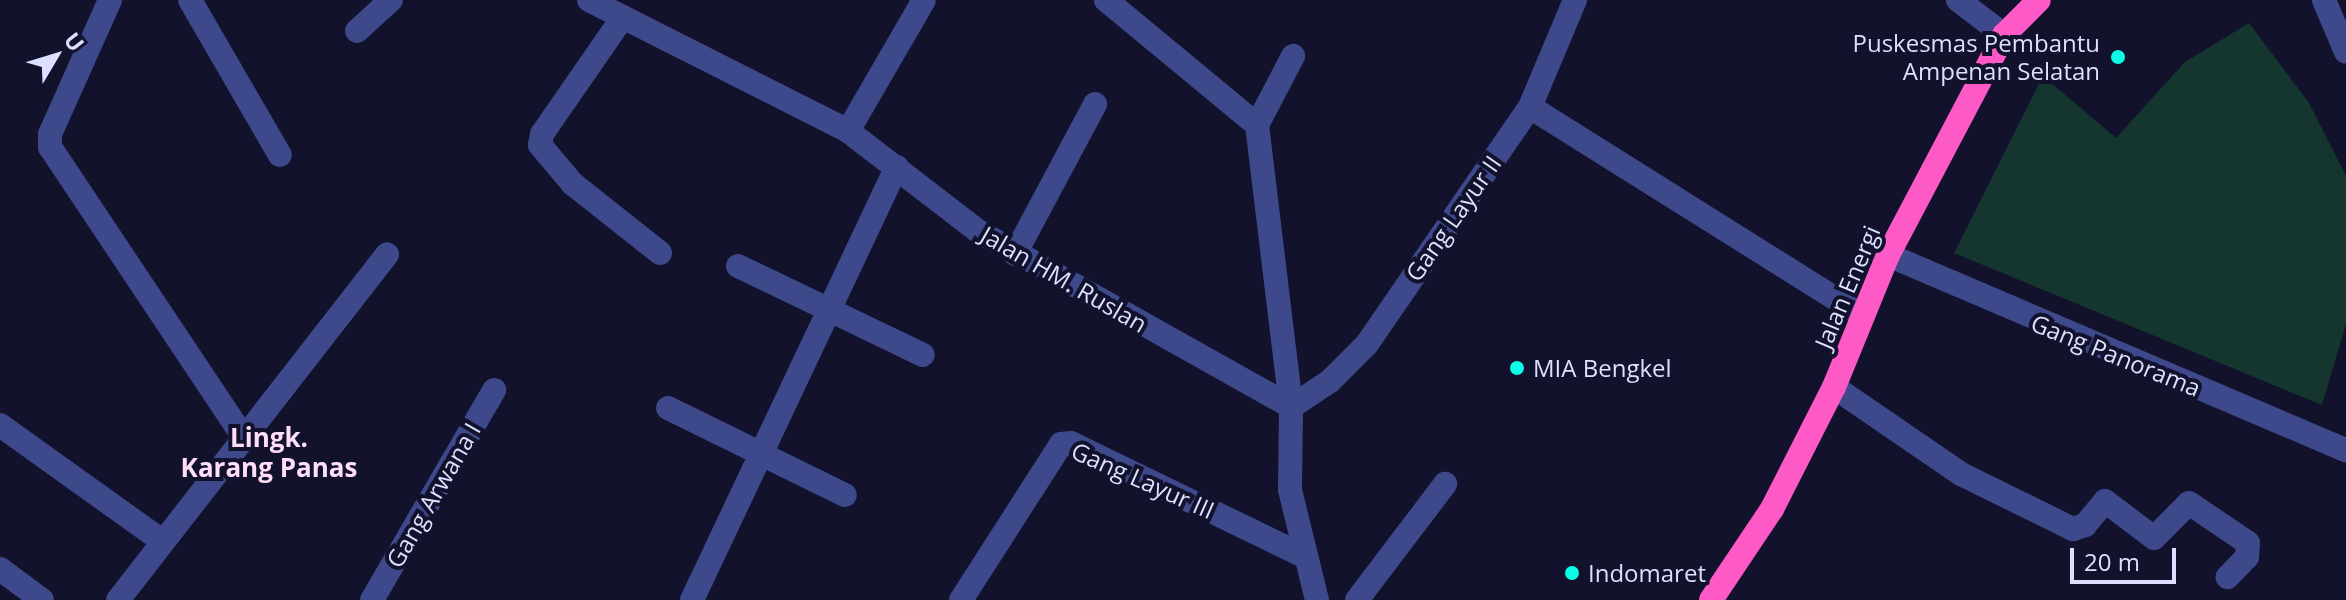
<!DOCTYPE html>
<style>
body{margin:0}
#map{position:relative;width:2346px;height:600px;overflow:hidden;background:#12122c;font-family:"Open Sans",sans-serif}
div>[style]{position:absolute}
.green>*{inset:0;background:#15362e}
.minor>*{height:24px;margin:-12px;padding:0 12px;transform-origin:12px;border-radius:12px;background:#3d498a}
.highway>*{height:24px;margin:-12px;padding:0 12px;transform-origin:12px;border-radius:12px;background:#fd59c7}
.dots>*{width:22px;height:22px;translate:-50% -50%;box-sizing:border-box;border:4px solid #12122c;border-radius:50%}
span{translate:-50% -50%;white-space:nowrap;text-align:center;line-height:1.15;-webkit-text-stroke:8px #12122c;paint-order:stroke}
.poi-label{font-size:24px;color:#dcdfff}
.right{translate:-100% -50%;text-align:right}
.left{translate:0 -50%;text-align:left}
.street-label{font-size:24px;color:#dcdfff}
.neighbourhood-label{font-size:26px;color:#ffdef9;font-weight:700}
.north{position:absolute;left:16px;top:16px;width:80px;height:80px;-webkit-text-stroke:6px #12122c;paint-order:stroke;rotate:52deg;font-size:22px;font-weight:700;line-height:32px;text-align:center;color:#dcdfff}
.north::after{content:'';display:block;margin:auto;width:28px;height:36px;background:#dcdfff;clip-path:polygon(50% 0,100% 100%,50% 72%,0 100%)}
.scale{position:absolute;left:2070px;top:548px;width:106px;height:36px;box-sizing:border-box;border:4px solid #dcdfff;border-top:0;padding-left:10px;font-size:24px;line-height:28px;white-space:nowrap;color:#dcdfff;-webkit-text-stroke:6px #12122c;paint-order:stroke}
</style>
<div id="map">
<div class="green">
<i style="clip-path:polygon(2249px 23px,2309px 103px,2346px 176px,2346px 324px,2322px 405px,1954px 253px,2043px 76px,2116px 138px,2185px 62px)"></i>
</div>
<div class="minor">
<i style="left:110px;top:0;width:147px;rotate:114.1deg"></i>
<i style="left:50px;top:134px;width:13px;rotate:90deg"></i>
<i style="left:50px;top:147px;width:350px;rotate:56.3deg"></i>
<i style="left:190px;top:0;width:179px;rotate:59.9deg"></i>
<i style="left:589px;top:0;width:290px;rotate:26.8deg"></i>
<i style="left:848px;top:131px;width:164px;rotate:37.6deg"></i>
<i style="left:978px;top:231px;width:359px;rotate:29.3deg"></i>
<i style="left:1291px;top:407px;width:83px;rotate:90.7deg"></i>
<i style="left:1290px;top:490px;width:113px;rotate:76.2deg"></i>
<i style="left:1106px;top:0;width:196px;rotate:39.6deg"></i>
<i style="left:1257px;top:125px;width:284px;rotate:83.1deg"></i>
<i style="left:1291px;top:407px;width:47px;rotate:-33.7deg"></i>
<i style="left:1330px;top:381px;width:52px;rotate:-45deg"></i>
<i style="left:1367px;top:344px;width:288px;rotate:-55.5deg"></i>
<i style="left:1530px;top:107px;width:116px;rotate:-67.2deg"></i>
<i style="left:1958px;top:0;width:58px;rotate:37.3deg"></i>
<i style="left:2324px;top:0;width:56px;rotate:67.1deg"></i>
<i style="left:623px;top:17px;width:142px;rotate:124.7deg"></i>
<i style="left:542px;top:134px;width:11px;rotate:100deg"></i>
<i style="left:540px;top:145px;width:51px;rotate:49.8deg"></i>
<i style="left:573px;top:184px;width:111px;rotate:38.4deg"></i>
<i style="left:357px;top:31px;width:46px;rotate:-42.4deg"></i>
<i style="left:1530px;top:107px;width:392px;rotate:32.1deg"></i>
<i style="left:1257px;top:125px;width:78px;rotate:-62.4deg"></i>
<i style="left:848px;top:131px;width:151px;rotate:-59.9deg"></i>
<i style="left:1015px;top:254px;width:170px;rotate:-61.9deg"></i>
<i style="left:1888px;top:255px;width:498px;rotate:23.1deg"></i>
<i style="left:738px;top:266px;width:205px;rotate:25.7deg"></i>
<i style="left:1834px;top:387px;width:154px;rotate:34.4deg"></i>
<i style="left:1961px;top:474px;width:125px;rotate:26.2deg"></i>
<i style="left:2073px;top:529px;width:13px;rotate:-18deg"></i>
<i style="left:2085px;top:525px;width:31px;rotate:-50deg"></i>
<i style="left:2105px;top:501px;width:61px;rotate:37.1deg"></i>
<i style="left:2154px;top:538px;width:49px;rotate:-45deg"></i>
<i style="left:2189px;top:503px;width:71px;rotate:34.1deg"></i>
<i style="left:2248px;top:543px;width:14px;rotate:94deg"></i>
<i style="left:2247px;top:557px;width:28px;rotate:134deg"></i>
<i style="left:668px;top:408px;width:197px;rotate:26.2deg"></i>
<i style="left:0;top:425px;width:199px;rotate:35.6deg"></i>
<i style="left:0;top:569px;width:52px;rotate:36.4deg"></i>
<i style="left:118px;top:600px;width:438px;rotate:-52.1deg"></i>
<i style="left:372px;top:600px;width:243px;rotate:-59.8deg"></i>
<i style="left:692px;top:600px;width:479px;rotate:-64.7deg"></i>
<i style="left:961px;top:600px;width:185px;rotate:-57.3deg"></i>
<i style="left:1061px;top:444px;width:10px;rotate:-6deg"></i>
<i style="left:1071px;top:443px;width:261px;rotate:25.9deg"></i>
<i style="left:1357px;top:600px;width:146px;rotate:-52.8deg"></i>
</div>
<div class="highway">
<i style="left:1711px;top:600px;width:110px;rotate:-56.2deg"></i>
<i style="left:1772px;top:509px;width:137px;rotate:-63.1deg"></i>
<i style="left:1834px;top:387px;width:143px;rotate:-67.8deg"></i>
<i style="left:1888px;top:255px;width:249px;rotate:-62.2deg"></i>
<i style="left:2004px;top:35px;width:49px;rotate:-45deg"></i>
</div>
<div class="dots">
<i style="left:2118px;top:57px;background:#0afde7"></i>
<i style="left:1517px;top:368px;background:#0afde7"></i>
<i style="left:1572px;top:573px;background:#0afde7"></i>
</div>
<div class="poi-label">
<span class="right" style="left:2100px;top:57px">Puskesmas Pembantu<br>Ampenan Selatan</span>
<span class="left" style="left:1533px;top:368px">MIA Bengkel</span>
<span class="left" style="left:1588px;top:573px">Indomaret</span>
</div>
<div class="street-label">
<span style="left:1453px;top:218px;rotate:-55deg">Gang Layur II</span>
<span style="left:1064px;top:279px;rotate:30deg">Jalan HM. Ruslan</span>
<span style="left:1847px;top:287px;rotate:-67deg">Jalan Energi</span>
<span style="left:2116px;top:355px;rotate:22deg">Gang Panorama</span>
<span style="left:1143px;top:480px;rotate:24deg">Gang Layur III</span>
<span style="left:433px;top:495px;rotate:-60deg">Gang Arwana I</span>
</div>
<div class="neighbourhood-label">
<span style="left:269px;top:453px">Lingk.<br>Karang Panas</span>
</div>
<div class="north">U</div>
<div class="scale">20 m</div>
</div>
